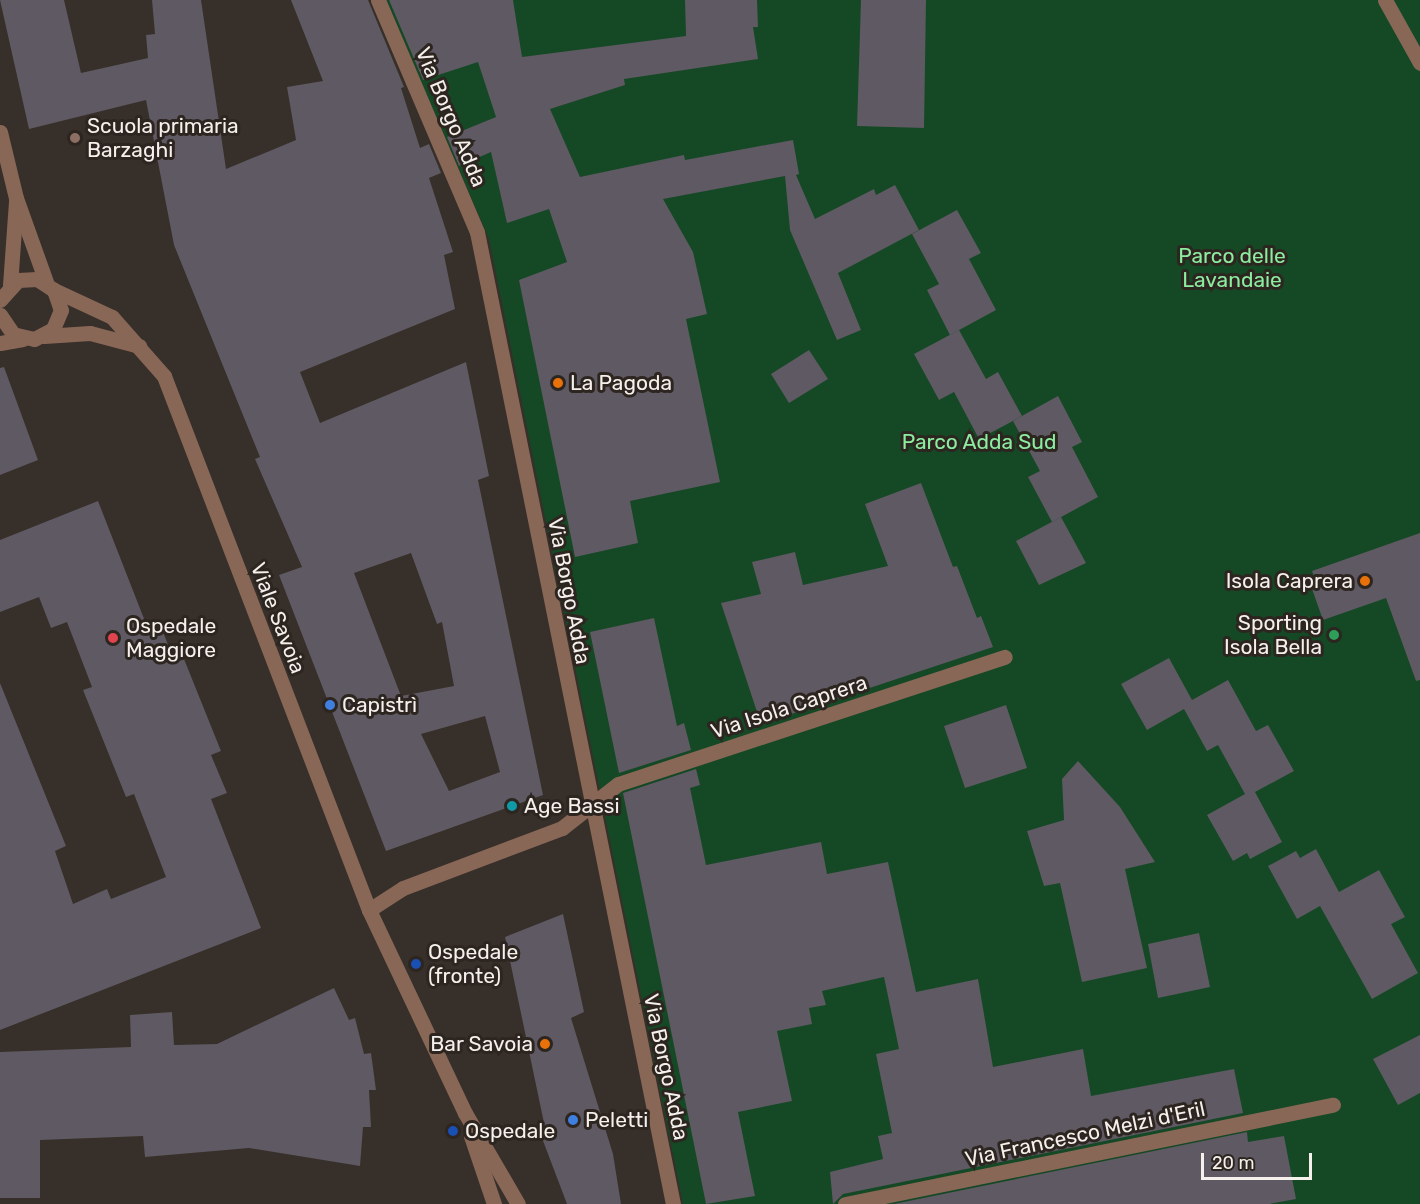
<!DOCTYPE html>
<meta charset="utf-8">
<style>
body{margin:0}
#map{position:relative;width:1420px;height:1204px;overflow:hidden;background:#372f29;font-family:Rubik,sans-serif}
div>[style]{position:absolute}
.green>*{inset:0;background:#154824}
.building>*{inset:0;background:#5e5962}
.pedestrian>*{height:15px;margin:-7.5px;padding:0 7.5px;transform-origin:7.5px;border-radius:7.5px;background:#886757}
.minor>*{height:15px;margin:-7.5px;padding:0 7.5px;transform-origin:7.5px;border-radius:7.5px;background:#886757}
.tertiary>*{height:15px;margin:-7.5px;padding:0 7.5px;transform-origin:7.5px;border-radius:7.5px;background:#886757}
.dots>*{width:16px;height:16px;translate:-50% -50%;box-sizing:border-box;border:3px solid #2d251f;border-radius:50%}
span{translate:-50% -50%;white-space:nowrap;text-align:center;line-height:1.15;-webkit-text-stroke:6px #2d251f;paint-order:stroke}
.street-label{font-size:21px;color:#f5f0ec}
.poi-label{font-size:21px;color:#f5f0ec}
.left{translate:0 -50%;text-align:left}
.right{translate:-100% -50%;text-align:right}
.park-label{font-size:21px;color:#8ceda1}
.scale{position:absolute;left:1201px;top:1153px;width:111px;height:27px;box-sizing:border-box;border:3px solid #f5f0ec;border-top:0;padding-left:8px;font-size:18px;line-height:21px;white-space:nowrap;color:#f5f0ec;-webkit-text-stroke:4px #2d251f;paint-order:stroke}
</style>
<div id="map">
<div class="green">
<i style="clip-path:polygon(386px 0,1420px 0,1420px 1204px,683px 1204px,489px 239px)"></i>
</div>
<div class="building">
<i style="clip-path:polygon(evenodd,0 0,64px 0,81px 73px,148px 58px,146px 35px,155px 34px,152px 0,201px 0,226px 169px,296px 140px,287px 87px,323px 81px,291px 0,368px 0,404px 87px,401px 88px,420px 148px,429px 144px,441px 173px,429px 178px,453px 252px,444px 255px,455px 309px,300px 372px,320px 423px,466px 362px,489px 476px,478px 480px,543px 795px,386px 851px,279px 575px,302px 567px,255px 459px,260px 457px,174px 245px,146px 100px,29px 129px,0 0,411px 553px,437px 624px,442px 622px,454px 686px,401px 696px,354px 573px,411px 553px,0 0,485px 716px,500px 772px,449px 791px,421px 734px,485px 716px)"></i>
<i style="clip-path:polygon(389px 0,513px 0,522px 57px,686px 36px,685px 0,757px 0,758px 27px,753px 27px,758px 59px,624px 79px,625px 85px,550px 109px,580px 177px,684px 155px,685px 160px,793px 140px,799px 174px,796px 175px,815px 219px,874px 189px,876px 195px,895px 185px,919px 230px,838px 273px,861px 330px,837px 340px,790px 230px,785px 176px,663px 199px,693px 252px,707px 314px,686px 319px,720px 482px,630px 501px,638px 543px,575px 557px,519px 280px,567px 262px,549px 209px,507px 223px,491px 152px,459px 166px,447px 137px,496px 117px,478px 62px,423px 80px)"></i>
<i style="clip-path:polygon(861px 0,926px 0,924px 128px,857px 126px)"></i>
<i style="clip-path:polygon(957px 210px,981px 253px,969px 259px,996px 310px,950px 335px,927px 290px,939px 284px,912px 234px)"></i>
<i style="clip-path:polygon(959px 330px,986px 379px,998px 372px,1022px 416px,979px 439px,954px 392px,939px 400px,914px 354px)"></i>
<i style="clip-path:polygon(809px 350px,828px 379px,789px 403px,771px 374px)"></i>
<i style="clip-path:polygon(4px 367px,38px 460px,0 475px,0 368px)"></i>
<i style="clip-path:polygon(1058px 396px,1082px 442px,1072px 447px,1098px 497px,1052px 522px,1028px 477px,1040px 471px,1013px 421px)"></i>
<i style="clip-path:polygon(921px 483px,953px 567px,957px 566px,977px 618px,981px 616px,993px 647px,761px 724px,721px 603px,761px 594px,752px 562px,795px 552px,803px 585px,888px 566px,865px 504px)"></i>
<i style="clip-path:polygon(98px 501px,148px 629px,160px 624px,175px 663px,184px 659px,221px 751px,211px 755px,227px 793px,211px 799px,261px 928px,0 1030px,0 683px,66px 846px,55px 851px,73px 904px,107px 889px,111px 899px,166px 877px,134px 794px,126px 797px,83px 690px,92px 687px,67px 622px,51px 628px,39px 597px,0 612px,0 540px)"></i>
<i style="clip-path:polygon(1061px 517px,1086px 563px,1039px 585px,1016px 541px)"></i>
<i style="clip-path:polygon(1420px 533px,1420px 680px,1416px 681px,1386px 598px,1323px 620px,1311px 586px,1317px 584px,1312px 571px)"></i>
<i style="clip-path:polygon(654px 618px,677px 726px,684px 723px,691px 750px,619px 773px,590px 632px)"></i>
<i style="clip-path:polygon(1169px 658px,1192px 700px,1228px 680px,1256px 731px,1268px 725px,1294px 771px,1255px 792px,1282px 842px,1250px 859px,1247px 853px,1233px 861px,1207px 815px,1245px 794px,1218px 745px,1207px 751px,1184px 709px,1147px 730px,1121px 684px)"></i>
<i style="clip-path:polygon(1006px 705px,1027px 768px,965px 788px,944px 726px)"></i>
<i style="clip-path:polygon(1078px 761px,1120px 807px,1155px 862px,1125px 869px,1147px 968px,1082px 982px,1060px 883px,1044px 886px,1027px 831px,1064px 820px,1062px 779px)"></i>
<i style="clip-path:polygon(696px 769px,700px 785px,690px 788px,706px 865px,821px 842px,827px 874px,888px 862px,916px 992px,978px 979px,993px 1067px,1083px 1049px,1091px 1096px,1234px 1069px,1243px 1113px,843px 1194px,833px 1204px,830px 1172px,883px 1159px,878px 1136px,892px 1133px,876px 1054px,899px 1049px,884px 977px,822px 991px,826px 1005px,809px 1008px,812px 1024px,777px 1031px,792px 1101px,738px 1112px,755px 1196px,706px 1204px,623px 793px)"></i>
<i style="clip-path:polygon(1316px 849px,1339px 892px,1379px 870px,1405px 917px,1391px 924px,1418px 973px,1372px 999px,1320px 906px,1297px 919px,1268px 866px,1296px 851px,1300px 858px)"></i>
<i style="clip-path:polygon(563px 914px,584px 1012px,571px 1018px,613px 1154px,621px 1204px,567px 1204px,537px 1125px,544px 1123px,505px 937px)"></i>
<i style="clip-path:polygon(1199px 933px,1210px 987px,1158px 998px,1148px 944px)"></i>
<i style="clip-path:polygon(334px 988px,349px 1020px,355px 1018px,364px 1054px,371px 1053px,376px 1090px,369px 1090px,371px 1127px,363px 1127px,360px 1166px,249px 1148px,145px 1157px,143px 1136px,40px 1140px,40px 1198px,0 1198px,0 1052px,131px 1047px,130px 1015px,172px 1012px,174px 1045px,217px 1044px)"></i>
<i style="clip-path:polygon(1420px 1035px,1420px 1093px,1398px 1105px,1373px 1059px)"></i>
<i style="clip-path:polygon(1247px 1132px,1248px 1142px,1284px 1136px,1296px 1199px,1269px 1204px,894px 1204px)"></i>
</div>
<div class="pedestrian">
<i style="left:1385px;top:0;width:72px;rotate:60.9deg"></i>
</div>
<div class="minor">
<i style="left:378px;top:0;width:252px;rotate:66.9deg"></i>
<i style="left:477px;top:232px;width:992px;rotate:78.6deg"></i>
<i style="left:0;top:343px;width:23px;rotate:-10deg"></i>
<i style="left:369px;top:910px;width:40px;rotate:-32.9deg"></i>
<i style="left:403px;top:888px;width:170px;rotate:-20.7deg"></i>
<i style="left:562px;top:828px;width:71px;rotate:-38.2deg"></i>
<i style="left:618px;top:784px;width:407px;rotate:-18.2deg"></i>
<i style="left:845px;top:1204px;width:498px;rotate:-11.5deg"></i>
</div>
<div class="tertiary">
<i style="left:0;top:132px;width:68px;rotate:76.4deg"></i>
<i style="left:16px;top:198px;width:89px;rotate:70.3deg"></i>
<i style="left:10px;top:285px;width:84px;rotate:-85.9deg"></i>
<i style="left:54px;top:290px;width:64px;rotate:25deg"></i>
<i style="left:112px;top:317px;width:79px;rotate:48.6deg"></i>
<i style="left:164px;top:376px;width:572px;rotate:69deg"></i>
<i style="left:369px;top:910px;width:225px;rotate:64.7deg"></i>
<i style="left:465px;top:1113px;width:105px;rotate:59.8deg"></i>
<i style="left:0;top:300px;width:27px;rotate:-48deg"></i>
<i style="left:18px;top:280px;width:19px;rotate:-3deg"></i>
<i style="left:37px;top:279px;width:20px;rotate:33deg"></i>
<i style="left:54px;top:290px;width:21px;rotate:71deg"></i>
<i style="left:61px;top:310px;width:21px;rotate:113deg"></i>
<i style="left:53px;top:329px;width:21px;rotate:152deg"></i>
<i style="left:34px;top:339px;width:22px;rotate:-167deg"></i>
<i style="left:13px;top:334px;width:23px;rotate:-124deg"></i>
<i style="left:44px;top:336px;width:46px;rotate:-3.7deg"></i>
<i style="left:90px;top:333px;width:51px;rotate:14.9deg"></i>
<i style="left:471px;top:1136px;width:72px;rotate:71.3deg"></i>
</div>
<div class="dots">
<i style="left:75px;top:138px;background:#8d6e63"></i>
<i style="left:558px;top:383px;background:#e8710a"></i>
<i style="left:1365px;top:581px;background:#e8710a"></i>
<i style="left:1334px;top:635px;background:#2e9e5b"></i>
<i style="left:113px;top:638px;background:#e0444e"></i>
<i style="left:330px;top:705px;background:#3f7fe0"></i>
<i style="left:512px;top:806px;background:#0f9aa8"></i>
<i style="left:416px;top:964px;background:#1a4fb4"></i>
<i style="left:545px;top:1044px;background:#e8710a"></i>
<i style="left:573px;top:1120px;background:#3f7fe0"></i>
<i style="left:453px;top:1131px;background:#1a4fb4"></i>
</div>
<div class="street-label">
<span style="left:451px;top:117px;rotate:67deg">Via Borgo Adda</span>
<span style="left:569px;top:591px;rotate:79deg">Via Borgo Adda</span>
<span style="left:278px;top:618px;rotate:69deg">Viale Savoia</span>
<span style="left:789px;top:707px;rotate:-18deg">Via Isola Caprera</span>
<span style="left:666px;top:1067px;rotate:78deg">Via Borgo Adda</span>
<span style="left:1085px;top:1134px;rotate:-12deg">Via Francesco Melzi d'Eril</span>
</div>
<div class="poi-label">
<span class="left" style="left:87px;top:138px">Scuola primaria<br>Barzaghi</span>
<span class="left" style="left:570px;top:383px">La Pagoda</span>
<span class="right" style="left:1353px;top:581px">Isola Caprera</span>
<span class="right" style="left:1322px;top:635px">Sporting<br>Isola Bella</span>
<span class="left" style="left:126px;top:638px">Ospedale<br>Maggiore</span>
<span class="left" style="left:342px;top:705px">Capistrì</span>
<span class="left" style="left:524px;top:806px">Age Bassi</span>
<span class="left" style="left:428px;top:964px">Ospedale<br>(fronte)</span>
<span class="right" style="left:533px;top:1044px">Bar Savoia</span>
<span class="left" style="left:585px;top:1120px">Peletti</span>
<span class="left" style="left:465px;top:1131px">Ospedale</span>
</div>
<div class="park-label">
<span style="left:1232px;top:268px">Parco delle<br>Lavandaie</span>
<span style="left:979px;top:442px">Parco Adda Sud</span>
</div>
<div class="scale">20 m</div>
</div>
